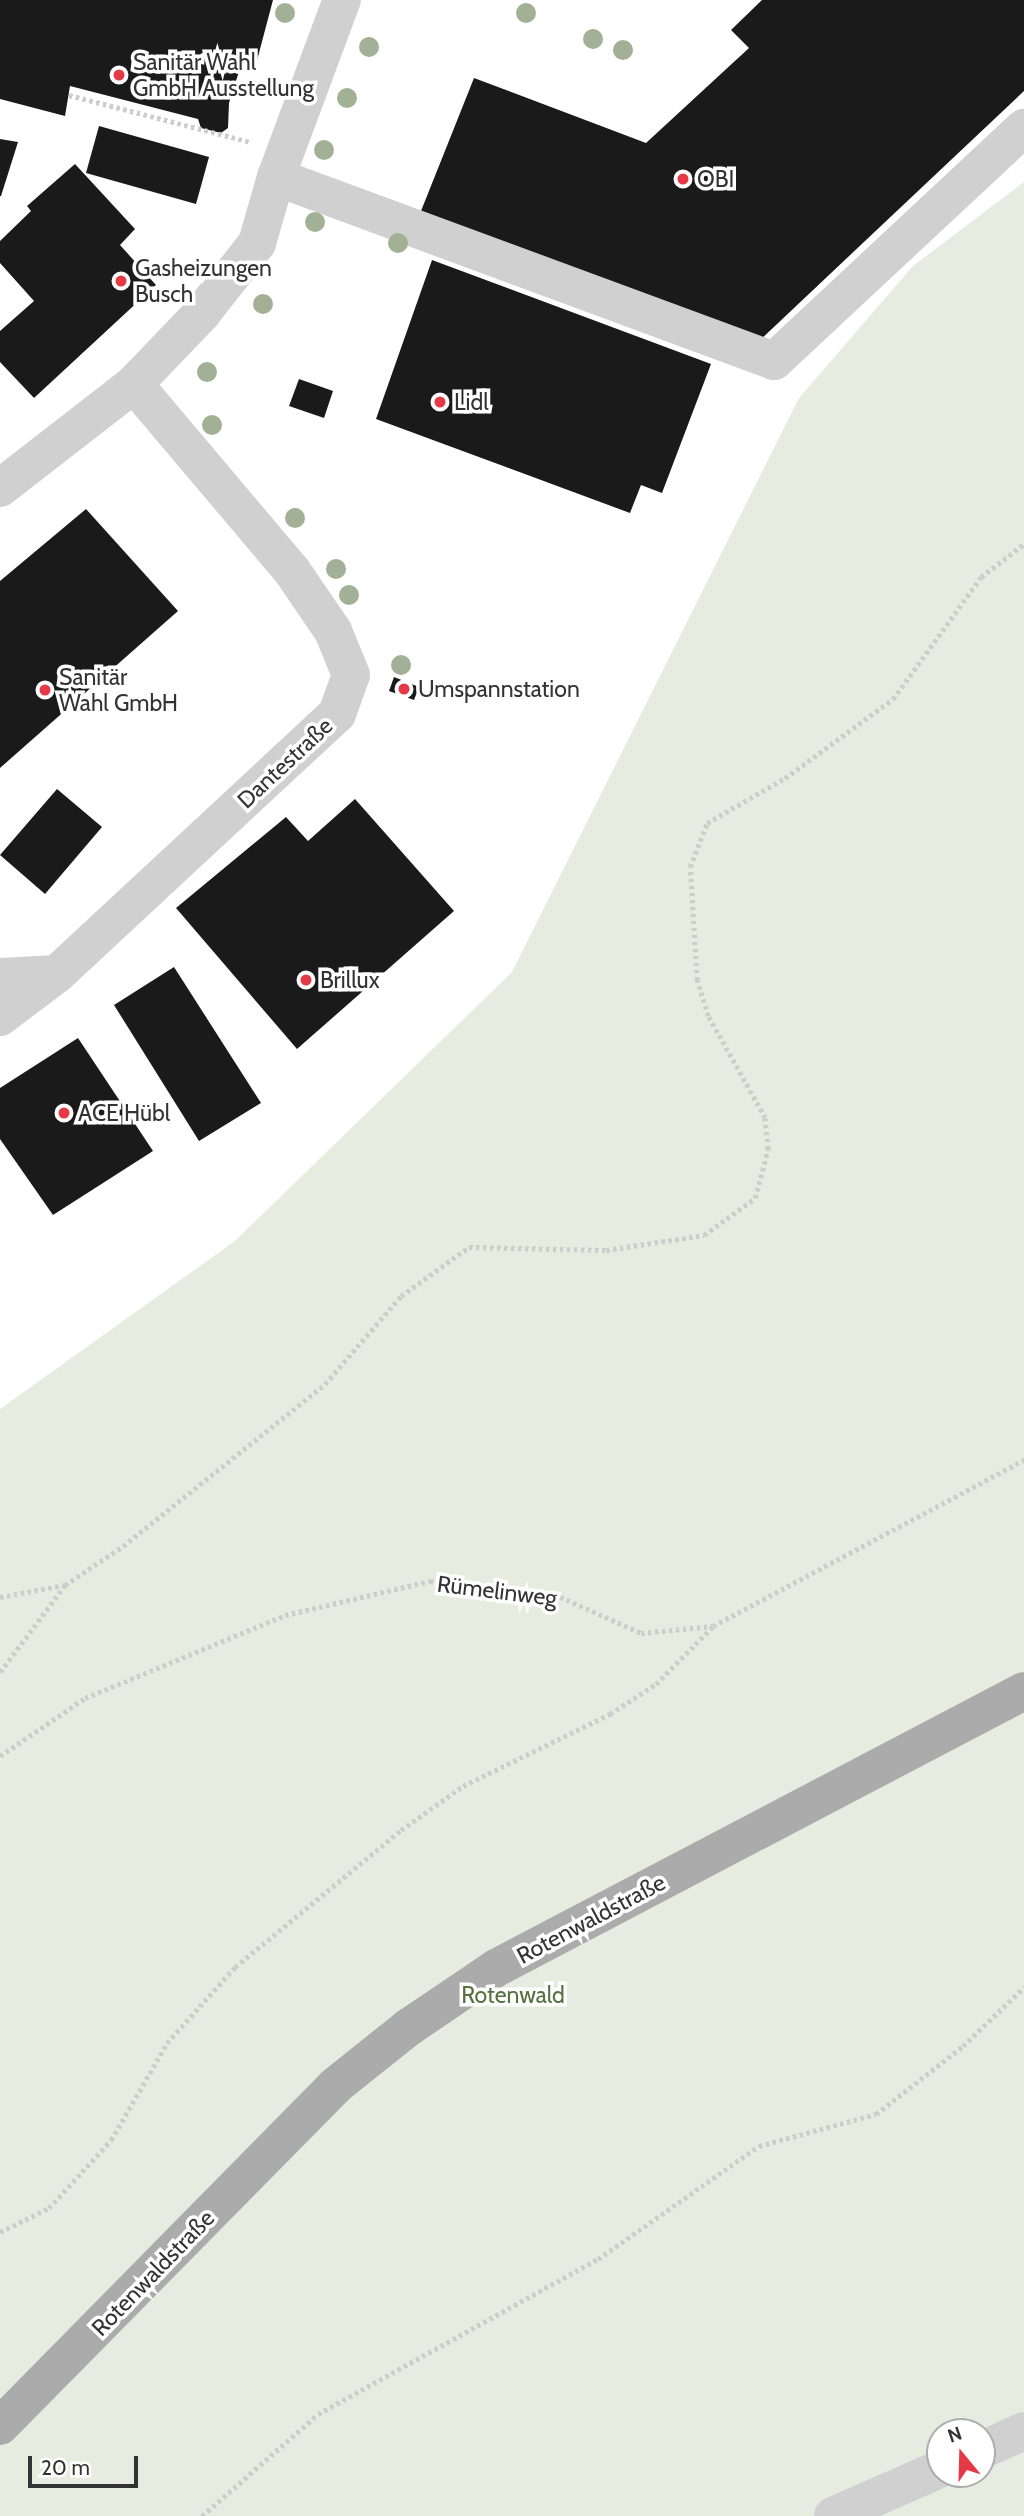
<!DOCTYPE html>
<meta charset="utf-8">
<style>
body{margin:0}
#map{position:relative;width:1024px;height:2516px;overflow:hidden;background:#fff;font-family:Cabin,sans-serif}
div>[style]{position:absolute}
.green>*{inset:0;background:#e6ecdf}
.building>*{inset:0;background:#1a1a1a}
.path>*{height:4.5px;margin-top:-2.25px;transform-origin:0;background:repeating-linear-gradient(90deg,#cdcdcd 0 3.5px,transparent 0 7px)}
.minor>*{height:38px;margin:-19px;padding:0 19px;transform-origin:19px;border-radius:19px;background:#d0d0d0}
.major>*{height:38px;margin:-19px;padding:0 19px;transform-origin:19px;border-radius:19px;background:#ababab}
.trees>*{width:20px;height:20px;margin:-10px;border-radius:50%;background:#a2b095}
.dots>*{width:19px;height:19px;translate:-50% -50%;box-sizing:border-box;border:4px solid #fff;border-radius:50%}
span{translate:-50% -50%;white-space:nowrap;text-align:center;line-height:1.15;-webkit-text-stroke:7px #fff;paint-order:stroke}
.poi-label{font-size:23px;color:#333}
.left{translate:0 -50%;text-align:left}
.street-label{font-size:23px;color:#333}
.park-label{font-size:23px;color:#56703f}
.north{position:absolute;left:926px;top:2418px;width:70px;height:70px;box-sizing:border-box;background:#fff;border:2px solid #adadad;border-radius:50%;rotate:341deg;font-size:19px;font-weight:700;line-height:28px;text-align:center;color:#333}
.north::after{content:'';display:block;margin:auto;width:24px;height:32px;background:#e63946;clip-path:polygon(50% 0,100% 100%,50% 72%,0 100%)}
.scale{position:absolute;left:28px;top:2456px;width:110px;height:32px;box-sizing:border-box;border:4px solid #333;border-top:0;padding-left:9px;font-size:21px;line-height:24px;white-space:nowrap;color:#333;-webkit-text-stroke:5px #fff;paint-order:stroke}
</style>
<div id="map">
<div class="green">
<i style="clip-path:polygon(evenodd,1024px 182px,1024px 2516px,0 2516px,0 1409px,235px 1241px,512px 972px,799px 398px,913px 266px,1024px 182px,940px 2432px,982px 2432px,982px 2474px,940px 2474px,940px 2432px)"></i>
</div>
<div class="building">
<i style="clip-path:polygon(0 0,273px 0,255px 68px,241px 65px,229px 103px,228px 128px,221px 133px,201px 128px,198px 119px,70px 86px,65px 116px,0 99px)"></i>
<i style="clip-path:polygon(762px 0,1024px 0,1024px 91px,759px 341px,421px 211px,474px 78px,646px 143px,749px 48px,731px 30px)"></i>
<i style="clip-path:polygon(99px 126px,209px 157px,196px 204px,86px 173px)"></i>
<i style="clip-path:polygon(0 139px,18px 142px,1px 196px,0 196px)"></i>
<i style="clip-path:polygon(75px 164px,135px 229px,120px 245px,156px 285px,34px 398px,0 362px,0 331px,34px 301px,0 263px,0 241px,31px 211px,27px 206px)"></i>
<i style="clip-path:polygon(432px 260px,711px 364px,662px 493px,641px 485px,630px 513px,376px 419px)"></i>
<i style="clip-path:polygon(299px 379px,333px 391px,324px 418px,289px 406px)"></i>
<i style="clip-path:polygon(86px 509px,178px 611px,0 768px,0 581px)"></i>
<i style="clip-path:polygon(394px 677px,419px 687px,414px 700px,389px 691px)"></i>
<i style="clip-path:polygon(57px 789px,102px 827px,45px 894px,0 855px)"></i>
<i style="clip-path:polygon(355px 799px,454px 911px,297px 1049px,176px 908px,286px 817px,308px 841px)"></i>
<i style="clip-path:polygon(174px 967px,261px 1103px,199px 1141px,114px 1005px)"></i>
<i style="clip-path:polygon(78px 1038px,153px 1151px,53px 1215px,0 1139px,0 1088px)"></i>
</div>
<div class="path">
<i style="left:69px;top:95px;width:188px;rotate:14.5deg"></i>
<i style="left:0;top:1597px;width:65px;rotate:-10.6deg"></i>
<i style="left:0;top:1672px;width:109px;rotate:-53.2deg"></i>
<i style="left:65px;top:1585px;width:70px;rotate:-33.9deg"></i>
<i style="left:123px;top:1546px;width:259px;rotate:-38.7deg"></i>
<i style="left:325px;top:1384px;width:116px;rotate:-49.2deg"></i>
<i style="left:401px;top:1296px;width:84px;rotate:-35.8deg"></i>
<i style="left:469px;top:1247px;width:137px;rotate:1.3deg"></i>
<i style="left:606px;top:1250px;width:99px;rotate:-8.7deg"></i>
<i style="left:704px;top:1235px;width:63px;rotate:-36deg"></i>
<i style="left:755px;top:1198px;width:51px;rotate:-75.1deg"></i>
<i style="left:768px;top:1149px;width:31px;rotate:-96deg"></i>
<i style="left:765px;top:1118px;width:117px;rotate:-119.2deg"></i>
<i style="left:708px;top:1016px;width:38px;rotate:-107deg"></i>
<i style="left:697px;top:980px;width:113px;rotate:-93.5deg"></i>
<i style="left:690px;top:867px;width:47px;rotate:-68.9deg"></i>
<i style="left:707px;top:823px;width:90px;rotate:-30deg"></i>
<i style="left:785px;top:778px;width:134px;rotate:-36.2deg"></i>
<i style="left:893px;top:699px;width:150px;rotate:-54.2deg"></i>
<i style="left:981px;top:577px;width:54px;rotate:-37.5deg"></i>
<i style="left:0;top:1756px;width:103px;rotate:-34.3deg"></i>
<i style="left:85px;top:1698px;width:217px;rotate:-22.5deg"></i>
<i style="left:285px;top:1615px;width:149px;rotate:-13.2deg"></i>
<i style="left:430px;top:1581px;width:125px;rotate:6deg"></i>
<i style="left:554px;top:1594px;width:95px;rotate:24.1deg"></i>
<i style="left:641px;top:1633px;width:72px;rotate:-5.6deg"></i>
<i style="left:713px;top:1626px;width:353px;rotate:-28.1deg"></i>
<i style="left:0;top:2232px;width:55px;rotate:-26.1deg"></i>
<i style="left:49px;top:2208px;width:92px;rotate:-47.6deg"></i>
<i style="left:111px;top:2140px;width:112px;rotate:-60deg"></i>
<i style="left:167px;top:2043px;width:102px;rotate:-48.2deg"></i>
<i style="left:235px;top:1967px;width:215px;rotate:-39.5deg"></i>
<i style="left:401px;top:1830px;width:76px;rotate:-35.4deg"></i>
<i style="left:463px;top:1786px;width:164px;rotate:-26.1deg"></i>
<i style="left:610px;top:1714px;width:55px;rotate:-33.1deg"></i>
<i style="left:656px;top:1684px;width:81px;rotate:-45.5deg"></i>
<i style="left:202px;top:2516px;width:154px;rotate:-41.3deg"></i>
<i style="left:318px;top:2414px;width:320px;rotate:-29deg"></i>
<i style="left:598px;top:2259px;width:197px;rotate:-35.1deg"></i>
<i style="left:759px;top:2146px;width:121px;rotate:-15.3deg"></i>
<i style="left:876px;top:2114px;width:110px;rotate:-38deg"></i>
<i style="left:963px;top:2046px;width:85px;rotate:-44deg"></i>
</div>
<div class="minor">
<i style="left:276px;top:177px;width:531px;rotate:20.28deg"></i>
<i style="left:774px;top:361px;width:342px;rotate:-43deg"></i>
<i style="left:0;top:488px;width:170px;rotate:-37.8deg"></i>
<i style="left:134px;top:384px;width:98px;rotate:-46.2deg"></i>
<i style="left:202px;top:313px;width:89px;rotate:-51.8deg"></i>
<i style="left:257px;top:243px;width:69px;rotate:-73.9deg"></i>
<i style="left:276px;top:177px;width:189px;rotate:-69.6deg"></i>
<i style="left:0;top:977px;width:57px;rotate:-3deg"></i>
<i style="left:57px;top:974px;width:382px;rotate:-42.9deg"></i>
<i style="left:337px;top:714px;width:41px;rotate:-70.3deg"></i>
<i style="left:351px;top:675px;width:48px;rotate:-112.2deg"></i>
<i style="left:333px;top:631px;width:73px;rotate:-124.3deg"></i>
<i style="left:292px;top:571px;width:245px;rotate:-130.2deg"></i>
<i style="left:0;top:1017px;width:71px;rotate:-37deg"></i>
<i style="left:982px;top:2450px;width:46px;rotate:-24.3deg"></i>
<i style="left:833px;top:2516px;width:117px;rotate:-23.7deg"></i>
</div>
<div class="major">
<i style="left:0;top:2426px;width:477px;rotate:-45.4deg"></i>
<i style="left:335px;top:2086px;width:95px;rotate:-38.6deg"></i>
<i style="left:409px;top:2027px;width:105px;rotate:-34.1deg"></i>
<i style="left:496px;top:1968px;width:596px;rotate:-27.68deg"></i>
</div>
<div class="trees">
<i style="left:285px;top:13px"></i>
<i style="left:526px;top:13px"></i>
<i style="left:593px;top:39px"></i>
<i style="left:369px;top:47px"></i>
<i style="left:623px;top:50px"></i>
<i style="left:347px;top:98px"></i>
<i style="left:324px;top:150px"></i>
<i style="left:315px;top:222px"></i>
<i style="left:398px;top:243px"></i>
<i style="left:263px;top:304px"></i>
<i style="left:207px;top:372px"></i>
<i style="left:212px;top:425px"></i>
<i style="left:295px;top:518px"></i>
<i style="left:336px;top:569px"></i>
<i style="left:349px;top:595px"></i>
<i style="left:401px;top:665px"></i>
</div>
<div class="dots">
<i style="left:119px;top:75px;background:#e63946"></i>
<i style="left:683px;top:179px;background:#e63946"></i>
<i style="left:121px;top:281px;background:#e63946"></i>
<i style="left:440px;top:402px;background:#e63946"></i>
<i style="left:404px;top:689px;background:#e63946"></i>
<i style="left:45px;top:690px;background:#e63946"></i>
<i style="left:306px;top:980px;background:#e63946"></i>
<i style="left:64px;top:1113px;background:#e63946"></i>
</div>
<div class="poi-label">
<span class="left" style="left:133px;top:75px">Sanitär Wahl<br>GmbH Ausstellung</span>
<span class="left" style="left:697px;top:179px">OBI</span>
<span class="left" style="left:135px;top:281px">Gasheizungen<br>Busch</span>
<span class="left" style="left:454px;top:402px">Lidl</span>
<span class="left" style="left:59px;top:690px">Sanitär<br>Wahl GmbH</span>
<span class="left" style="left:418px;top:689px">Umspannstation</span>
<span class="left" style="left:320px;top:980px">Brillux</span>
<span class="left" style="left:78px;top:1113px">ACE Hübl</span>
</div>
<div class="street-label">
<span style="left:285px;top:763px;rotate:-43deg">Dantestraße</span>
<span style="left:497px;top:1591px;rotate:7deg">Rümelinweg</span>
<span style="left:591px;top:1919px;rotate:-28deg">Rotenwaldstraße</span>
<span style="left:153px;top:2273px;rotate:-46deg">Rotenwaldstraße</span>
</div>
<div class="park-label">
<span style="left:513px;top:1995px">Rotenwald</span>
</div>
<div class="north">N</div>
<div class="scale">20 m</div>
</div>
